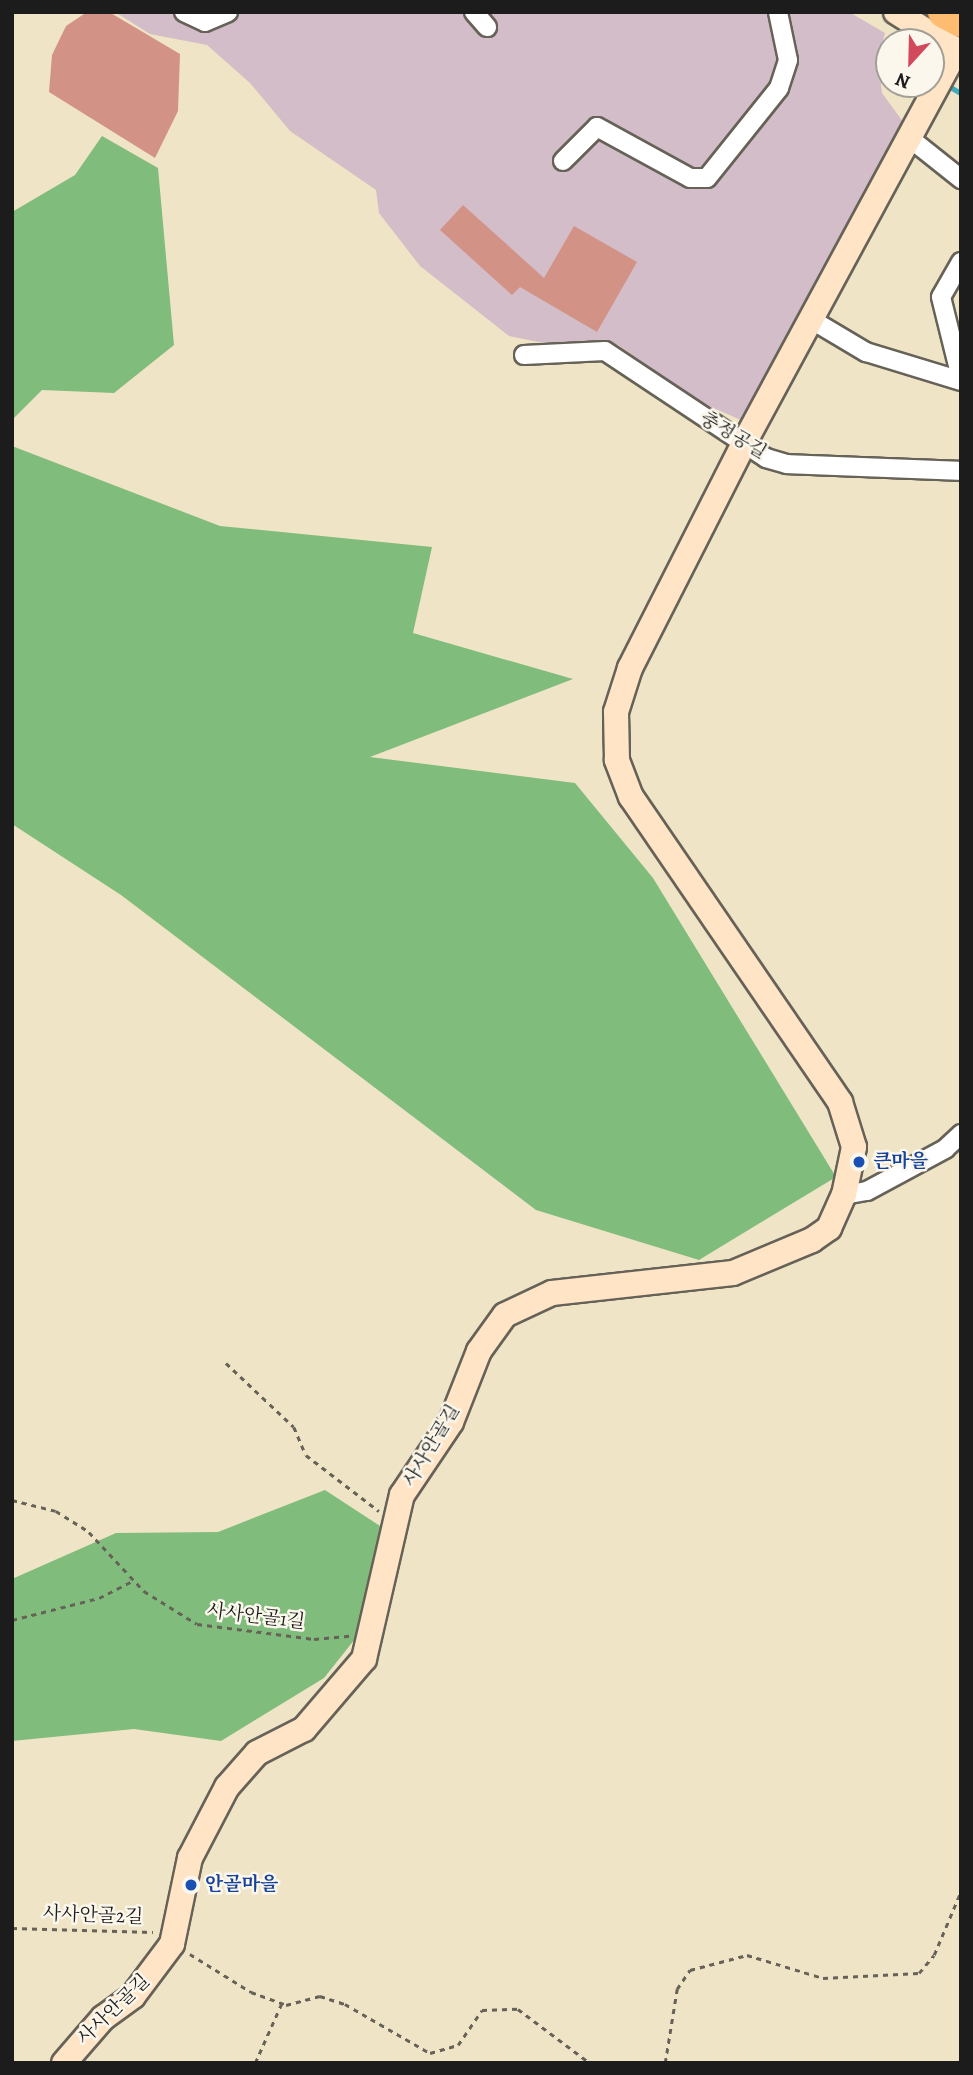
<!DOCTYPE html>
<meta charset="utf-8">
<style>
body{margin:0}
#map{position:relative;width:973px;height:2075px;overflow:hidden;background:#f0e4c6;font-family:Alegreya,"Noto Serif KR",serif}
div>[style]{position:absolute}
.industrial>*{inset:0;background:#d2bdc8}
.forest>*{inset:0;background:#80bc7b}
.stream>*{height:4.5px;margin:-2.25px;padding:0 2.25px;transform-origin:2.25px;border-radius:2.25px;background:#3eacbc}
.building>*{inset:0;background:#d39286}
.path>*{height:2.5px;margin-top:-1.25px;transform-origin:0;background:repeating-linear-gradient(90deg,#666258 0 5px,transparent 0 10px)}
.roads{filter:drop-shadow(2px 0 #666258) drop-shadow(-2px 0 #666258) drop-shadow(0 2px #666258) drop-shadow(0 -2px #666258)}
.street>*{height:18px;margin:-9px;padding:0 9px;transform-origin:9px;border-radius:9px;background:#fff}
.secondary>*{height:24px;margin:-12px;padding:0 12px;transform-origin:12px;border-radius:12px;background:#ffe4c6}
.highway>*{height:32px;margin:-16px;padding:0 16px;transform-origin:16px;border-radius:16px;background:#febc70}
.dots>*{width:19px;height:19px;translate:-50% -50%;box-sizing:border-box;border:4px solid #fbf7ec;border-radius:50%}
span{translate:-50% -50%;white-space:nowrap;text-align:center;line-height:1.15;-webkit-text-stroke:5px #fbf7ec;paint-order:stroke}
.street-label{font-size:19px;color:#1c1c1c}
.transit-label{font-size:19px;color:#164399;font-weight:700}
.left{translate:0 -50%;text-align:left}
.frame{position:absolute;inset:0;border:14px solid #1c1c1c;pointer-events:none}
.north{position:absolute;left:875px;top:28px;width:70px;height:70px;box-sizing:border-box;background:#fbf7ec;border:2px solid #a29f99;border-radius:50%;rotate:202deg;font-size:19px;font-weight:700;line-height:28px;text-align:center;color:#1c1c1c}
.north::after{content:'';display:block;margin:auto;width:24px;height:32px;background:#d1495b;clip-path:polygon(50% 0,100% 100%,50% 72%,0 100%)}
</style>
<div id="map">
<div class="industrial">
<i style="clip-path:polygon(115px 12px,849px 12px,885px 33px,878px 60px,882px 93px,906px 126px,741px 420px,695px 400px,618px 345px,553px 345px,509px 336px,420px 266px,379px 213px,376px 190px,290px 131px,250px 83px,207px 45px,150px 34px)"></i>
</div>
<div class="forest">
<i style="clip-path:polygon(102px 136px,158px 168px,174px 345px,114px 393px,42px 390px,12px 420px,12px 212px,75px 175px)"></i>
<i style="clip-path:polygon(12px 446px,220px 526px,432px 547px,413px 633px,573px 679px,370px 757px,575px 783px,653px 878px,836px 1177px,699px 1260px,536px 1210px,121px 895px,12px 824px)"></i>
<i style="clip-path:polygon(325px 1490px,380px 1526px,374px 1615px,324px 1678px,221px 1741px,134px 1729px,12px 1741px,12px 1579px,116px 1533px,218px 1532px)"></i>
</div>
<div class="stream">
<i style="left:947px;top:85px;width:16px;rotate:30deg"></i>
</div>
<div class="building">
<i style="clip-path:polygon(87px 12px,109px 12px,180px 54px,178px 111px,155px 158px,49px 92px,52px 55px,66px 26px)"></i>
<i style="clip-path:polygon(463px 205px,544px 278px,574px 226px,637px 262px,597px 332px,520px 287px,512px 295px,440px 230px)"></i>
</div>
<div class="path">
<i style="left:226px;top:1363px;width:93px;rotate:43.3deg"></i>
<i style="left:294px;top:1427px;width:30px;rotate:67deg"></i>
<i style="left:306px;top:1455px;width:92px;rotate:37.5deg"></i>
<i style="left:12px;top:1500px;width:45px;rotate:14deg"></i>
<i style="left:56px;top:1511px;width:39px;rotate:32deg"></i>
<i style="left:89px;top:1532px;width:81px;rotate:47deg"></i>
<i style="left:144px;top:1591px;width:62px;rotate:31.9deg"></i>
<i style="left:197px;top:1624px;width:118px;rotate:7.3deg"></i>
<i style="left:314px;top:1639px;width:36px;rotate:-5deg"></i>
<i style="left:12px;top:1620px;width:90px;rotate:-14.2deg"></i>
<i style="left:99px;top:1598px;width:39px;rotate:-27deg"></i>
<i style="left:12px;top:1928px;width:141px;rotate:1.6deg"></i>
<i style="left:190px;top:1954px;width:72px;rotate:31.9deg"></i>
<i style="left:251px;top:1992px;width:37px;rotate:20deg"></i>
<i style="left:286px;top:2005px;width:35px;rotate:-15deg"></i>
<i style="left:320px;top:1996px;width:26px;rotate:18deg"></i>
<i style="left:345px;top:2004px;width:98px;rotate:30deg"></i>
<i style="left:430px;top:2053px;width:29px;rotate:-16deg"></i>
<i style="left:458px;top:2045px;width:42px;rotate:-55.6deg"></i>
<i style="left:482px;top:2010px;width:36px;rotate:-2deg"></i>
<i style="left:518px;top:2009px;width:90px;rotate:36.9deg"></i>
<i style="left:255px;top:2063px;width:64px;rotate:-65.9deg"></i>
<i style="left:665px;top:2063px;width:75px;rotate:-80.8deg"></i>
<i style="left:677px;top:1989px;width:23px;rotate:-56deg"></i>
<i style="left:690px;top:1970px;width:59px;rotate:-14.7deg"></i>
<i style="left:747px;top:1955px;width:79px;rotate:16.8deg"></i>
<i style="left:823px;top:1978px;width:96px;rotate:-3deg"></i>
<i style="left:919px;top:1973px;width:23px;rotate:-50deg"></i>
<i style="left:934px;top:1955px;width:69px;rotate:-67.1deg"></i>
</div>
<div class="roads">
<div class="street">
<i style="left:184px;top:12px;width:23px;rotate:25deg"></i>
<i style="left:205px;top:22px;width:25px;rotate:-23deg"></i>
<i style="left:474px;top:12px;width:20px;rotate:49deg"></i>
<i style="left:912px;top:140px;width:63px;rotate:38.5deg"></i>
<i style="left:563px;top:161px;width:48px;rotate:-45deg"></i>
<i style="left:597px;top:127px;width:106px;rotate:28.7deg"></i>
<i style="left:690px;top:178px;width:17px"></i>
<i style="left:707px;top:178px;width:115px;rotate:-51.3deg"></i>
<i style="left:779px;top:88px;width:29px;rotate:-72deg"></i>
<i style="left:788px;top:60px;width:49px;rotate:-101.8deg"></i>
<i style="left:961px;top:262px;width:40px;rotate:119.7deg"></i>
<i style="left:941px;top:297px;width:83px;rotate:76.1deg"></i>
<i style="left:812px;top:320px;width:63px;rotate:30.7deg"></i>
<i style="left:866px;top:352px;width:99px;rotate:17deg"></i>
<i style="left:524px;top:355px;width:81px;rotate:-2.8deg"></i>
<i style="left:605px;top:351px;width:193px;rotate:33.6deg"></i>
<i style="left:766px;top:458px;width:22px;rotate:16deg"></i>
<i style="left:787px;top:464px;width:174px;rotate:2.3deg"></i>
<i style="left:844px;top:1195px;width:23px;rotate:-10deg"></i>
<i style="left:867px;top:1191px;width:89px;rotate:-28.3deg"></i>
<i style="left:945px;top:1149px;width:22px;rotate:-43deg"></i>
</div>
<div class="secondary">
<i style="left:896px;top:12px;width:77px;rotate:32.2deg"></i>
<i style="left:64px;top:2063px;width:60px;rotate:-49.1deg"></i>
<i style="left:103px;top:2018px;width:37px;rotate:-36deg"></i>
<i style="left:133px;top:1996px;width:65px;rotate:-53.1deg"></i>
<i style="left:172px;top:1944px;width:88px;rotate:-78.2deg"></i>
<i style="left:190px;top:1858px;width:80px;rotate:-62.5deg"></i>
<i style="left:227px;top:1787px;width:45px;rotate:-48.6deg"></i>
<i style="left:257px;top:1753px;width:53px;rotate:-27.1deg"></i>
<i style="left:304px;top:1729px;width:92px;rotate:-49.4deg"></i>
<i style="left:364px;top:1659px;width:168px;rotate:-77deg"></i>
<i style="left:402px;top:1495px;width:88px;rotate:-56.1deg"></i>
<i style="left:451px;top:1422px;width:76px;rotate:-68.5deg"></i>
<i style="left:479px;top:1351px;width:44px;rotate:-54.2deg"></i>
<i style="left:505px;top:1315px;width:52px;rotate:-25.1deg"></i>
<i style="left:552px;top:1293px;width:182px;rotate:-6.3deg"></i>
<i style="left:733px;top:1273px;width:86px;rotate:-22.7deg"></i>
<i style="left:812px;top:1240px;width:21px;rotate:-35deg"></i>
<i style="left:829px;top:1228px;width:36px;rotate:-66deg"></i>
<i style="left:844px;top:1195px;width:49px;rotate:-78.2deg"></i>
<i style="left:854px;top:1147px;width:47px;rotate:-107.3deg"></i>
<i style="left:840px;top:1102px;width:370px;rotate:-124.4deg"></i>
<i style="left:631px;top:797px;width:40px;rotate:-111deg"></i>
<i style="left:617px;top:760px;width:48px;rotate:-91.2deg"></i>
<i style="left:616px;top:712px;width:46px;rotate:-72.3deg"></i>
<i style="left:630px;top:668px;width:252px;rotate:-63.1deg"></i>
<i style="left:744px;top:443px;width:446px;rotate:-61.6deg"></i>
</div>
<div class="highway">
<i style="left:944px;top:12px;width:19px;rotate:28deg"></i>
</div>
</div>
<div class="dots">
<i style="left:859px;top:1162px;background:#1a4fb4"></i>
<i style="left:191px;top:1885px;background:#1a4fb4"></i>
</div>
<div class="street-label">
<span style="left:733px;top:436px;rotate:31deg">충정공길</span>
<span style="left:432px;top:1446px;rotate:-59deg">사사안골길</span>
<span style="left:256px;top:1617px;rotate:7deg">사사안골1길</span>
<span style="left:93px;top:1916px;rotate:2deg">사사안골2길</span>
<span style="left:114px;top:2010px;rotate:-44deg">사사안골길</span>
</div>
<div class="transit-label">
<span class="left" style="left:873px;top:1162px">큰마을</span>
<span class="left" style="left:205px;top:1885px">안골마을</span>
</div>
<div class="frame"></div>
<div class="north">N</div>
</div>
